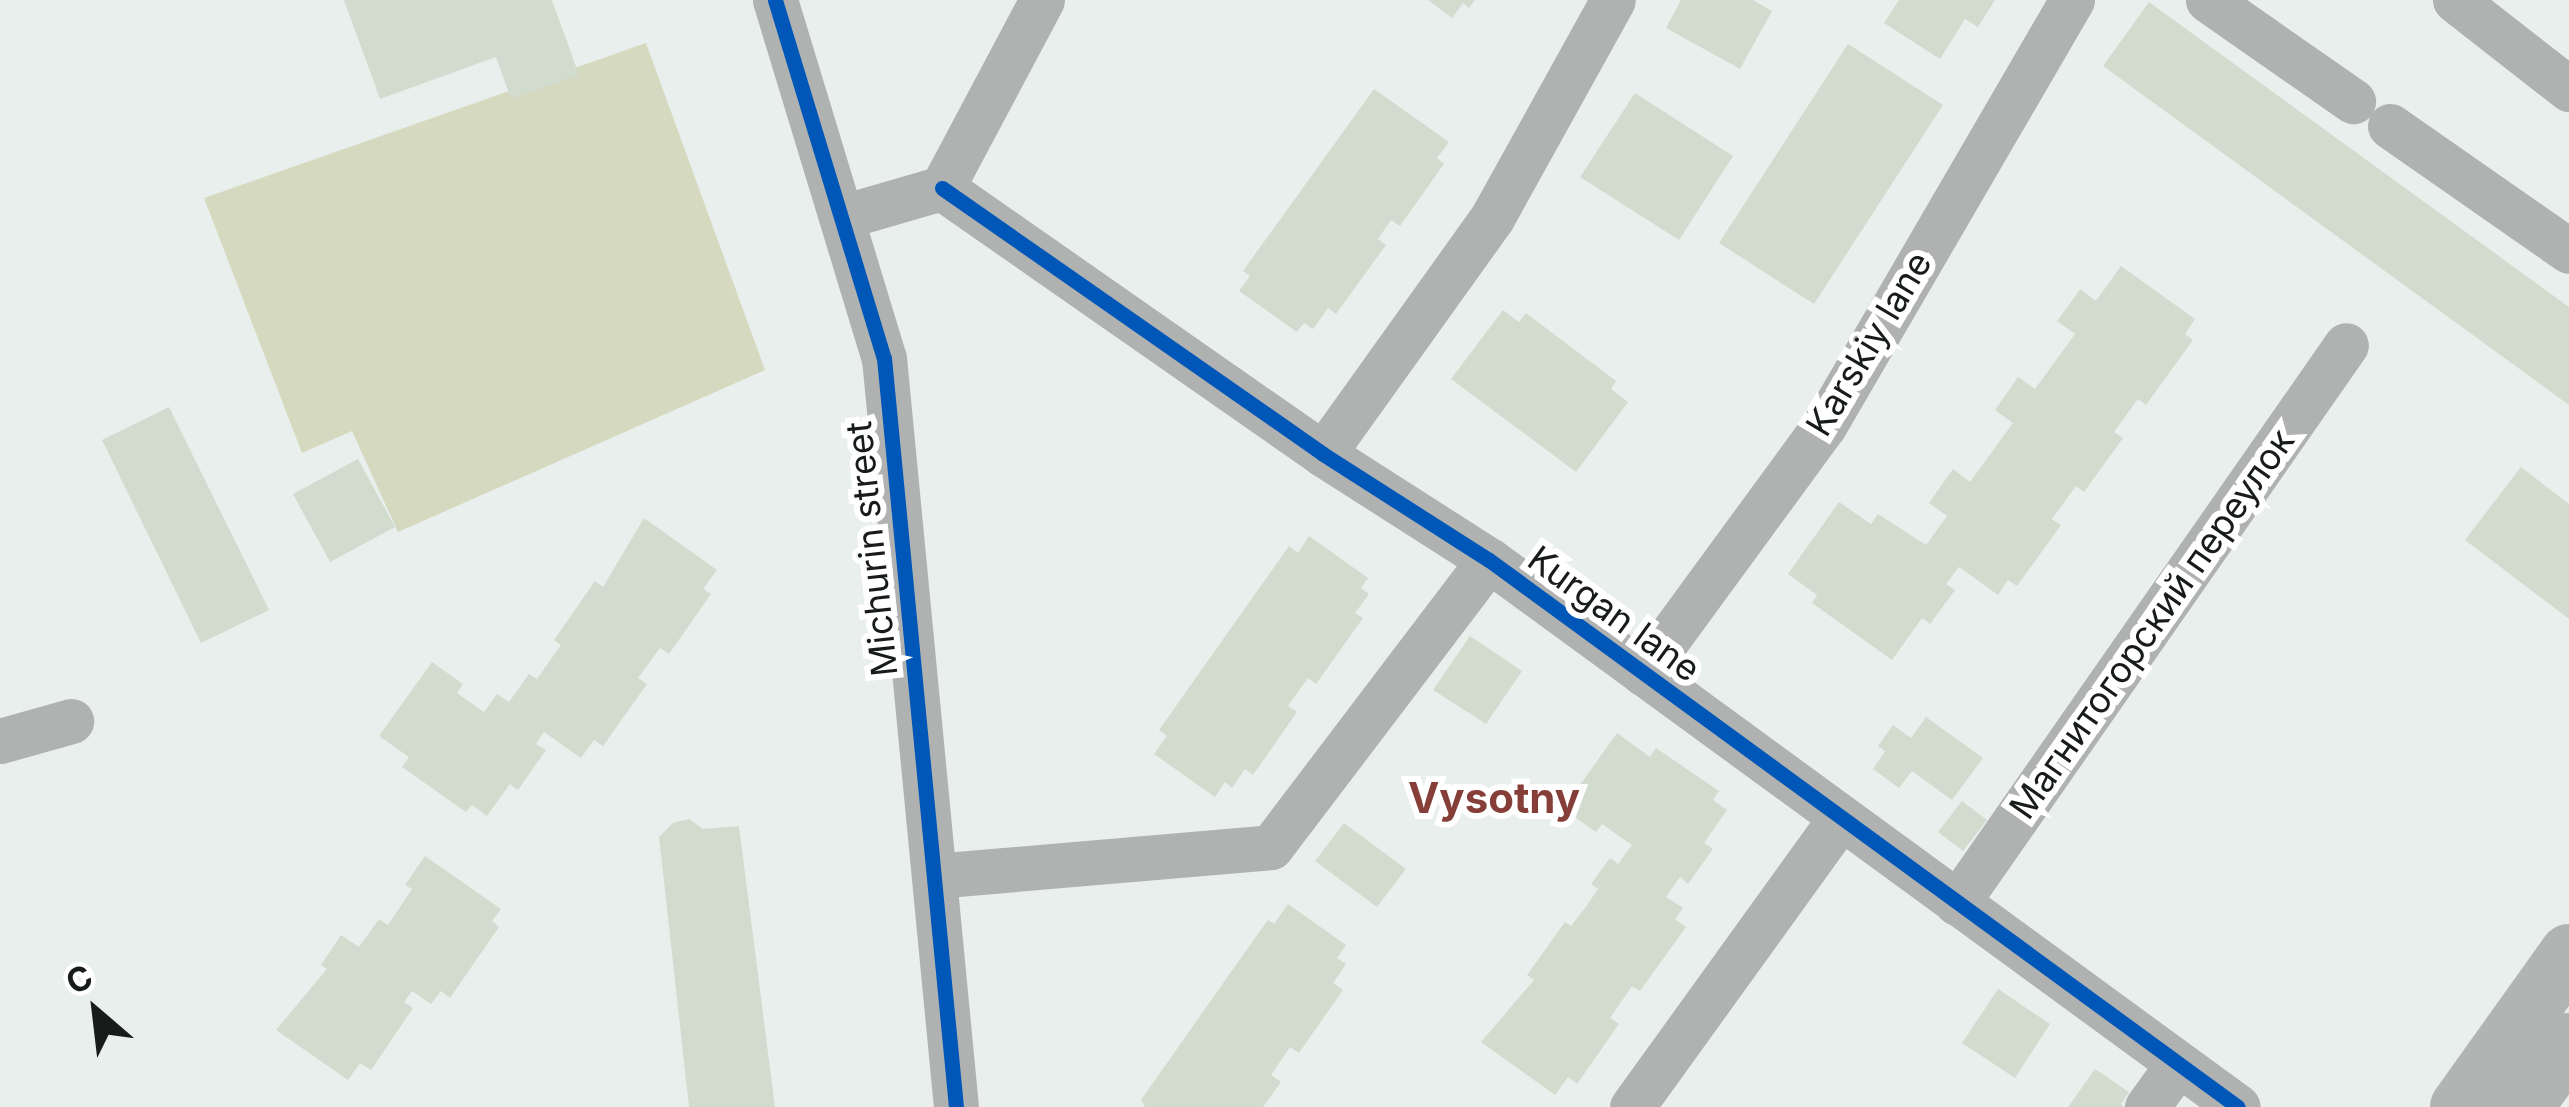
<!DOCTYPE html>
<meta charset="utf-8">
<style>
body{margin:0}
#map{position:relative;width:2569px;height:1107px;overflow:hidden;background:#e9efec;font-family:Inter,sans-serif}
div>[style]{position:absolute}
.green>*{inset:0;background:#d5d9bf}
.building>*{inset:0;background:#d1dccf}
.minor>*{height:45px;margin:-22.5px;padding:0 22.5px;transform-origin:22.5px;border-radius:22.5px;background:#b0b2b1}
.major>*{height:60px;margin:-30px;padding:0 30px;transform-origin:30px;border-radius:30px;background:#b2b4b4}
.cycleway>*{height:15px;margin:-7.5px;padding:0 7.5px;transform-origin:7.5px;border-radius:7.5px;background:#0057b8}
span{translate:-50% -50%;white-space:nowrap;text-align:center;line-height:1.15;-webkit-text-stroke:12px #fff;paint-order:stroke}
.street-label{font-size:36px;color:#171b19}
.quarter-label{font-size:42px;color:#853e38;font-weight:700}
.north{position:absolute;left:36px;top:951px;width:120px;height:120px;-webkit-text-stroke:9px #fff;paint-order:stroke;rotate:332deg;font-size:33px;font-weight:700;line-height:48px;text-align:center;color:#171b19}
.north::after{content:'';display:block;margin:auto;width:42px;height:54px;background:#171b19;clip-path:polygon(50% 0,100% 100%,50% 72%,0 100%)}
</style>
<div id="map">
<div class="green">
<i style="clip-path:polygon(646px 43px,765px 370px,398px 532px,352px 431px,302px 453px,204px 198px)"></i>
</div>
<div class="building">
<i style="clip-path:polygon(344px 0,552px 0,579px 75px,511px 99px,496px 57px,380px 99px)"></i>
<i style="clip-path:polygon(1428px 0,1475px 0,1469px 8px,1463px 3px,1452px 18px)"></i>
<i style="clip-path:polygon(1681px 0,1753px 0,1772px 11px,1740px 69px,1666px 28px)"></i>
<i style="clip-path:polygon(1899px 0,1995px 0,1978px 27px,1965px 19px,1940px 59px,1884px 23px)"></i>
<i style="clip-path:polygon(2149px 2px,2569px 307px,2569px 405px,2103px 66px)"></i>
<i style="clip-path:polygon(1848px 44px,1943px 105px,1814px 304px,1719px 243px)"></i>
<i style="clip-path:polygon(1374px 89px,1449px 142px,1437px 158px,1444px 164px,1400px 226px,1391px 220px,1378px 239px,1386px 245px,1336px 314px,1328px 308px,1313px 329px,1304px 323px,1297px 332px,1239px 291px,1250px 276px,1243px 271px)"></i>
<i style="clip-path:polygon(1635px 93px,1733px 156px,1679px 240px,1580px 177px)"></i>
<i style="clip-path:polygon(2121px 266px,2195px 319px,2185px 334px,2193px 340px,2146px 405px,2138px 399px,2114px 432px,2123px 438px,2084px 492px,2076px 486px,2052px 519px,2061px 525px,2017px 586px,2008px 580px,1998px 595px,1959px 567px,1946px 584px,1955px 590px,1930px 624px,1922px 618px,1892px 660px,1812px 603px,1817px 595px,1788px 574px,1839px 502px,1871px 524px,1878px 514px,1926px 545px,1947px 516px,1929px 503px,1953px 469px,1970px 482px,2013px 423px,1995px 410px,2018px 377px,2035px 389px,2075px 334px,2057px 321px,2069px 305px,2080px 289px,2096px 301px)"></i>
<i style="clip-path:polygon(1503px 310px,1519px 322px,1526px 313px,1616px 381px,1611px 389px,1628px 402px,1576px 472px,1451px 379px)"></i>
<i style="clip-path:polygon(169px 407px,269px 610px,201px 643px,102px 440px)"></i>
<i style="clip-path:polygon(358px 459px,395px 527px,330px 562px,293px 494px)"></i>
<i style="clip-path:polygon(2521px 467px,2569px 504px,2569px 619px,2465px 540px)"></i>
<i style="clip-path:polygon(644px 518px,717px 570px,703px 589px,711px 594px,669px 654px,660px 648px,638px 678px,647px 684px,603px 746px,594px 740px,581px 758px,544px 732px,536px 744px,546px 750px,518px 790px,510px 784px,487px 816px,472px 805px,466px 812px,402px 767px,409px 757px,379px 736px,432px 662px,463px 684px,457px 693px,484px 712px,497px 694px,509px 702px,529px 674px,537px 679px,561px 645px,554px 640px,595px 581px,603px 587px)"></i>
<i style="clip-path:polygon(1309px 536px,1368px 578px,1361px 588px,1369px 594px,1355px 613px,1363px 618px,1316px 684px,1308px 678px,1288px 706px,1297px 712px,1253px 775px,1245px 769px,1232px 788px,1225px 782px,1215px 797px,1154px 754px,1167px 736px,1159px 730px,1289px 546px,1298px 553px)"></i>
<i style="clip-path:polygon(1470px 636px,1522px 671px,1486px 724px,1433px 690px)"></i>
<i style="clip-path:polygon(1926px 717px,1983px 758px,1952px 800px,1912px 771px,1899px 788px,1873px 769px,1885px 751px,1878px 746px,1893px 725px,1911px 738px)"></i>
<i style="clip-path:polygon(1617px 733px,1650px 757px,1656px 748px,1719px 791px,1713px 800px,1727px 810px,1704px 843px,1713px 849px,1688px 884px,1680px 877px,1666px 897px,1683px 908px,1675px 919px,1686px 927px,1640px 991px,1632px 986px,1610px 1018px,1619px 1024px,1577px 1084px,1568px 1077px,1555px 1095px,1481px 1042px,1534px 980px,1527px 975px,1565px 922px,1571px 926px,1585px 908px,1598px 889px,1591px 884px,1610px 858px,1618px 864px,1632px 845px,1602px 824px,1596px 832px,1563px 809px)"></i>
<i style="clip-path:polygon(1962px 801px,1987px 820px,1963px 851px,1938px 832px)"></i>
<i style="clip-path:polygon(689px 819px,703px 829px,739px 826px,775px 1107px,689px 1107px,659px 837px,673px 823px)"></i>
<i style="clip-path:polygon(1344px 823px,1406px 869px,1377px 907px,1315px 861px)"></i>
<i style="clip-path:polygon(425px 856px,501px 909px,492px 921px,499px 927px,450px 998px,441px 991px,431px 1004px,412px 991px,404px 1002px,413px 1008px,371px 1070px,360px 1063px,348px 1080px,276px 1030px,327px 969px,321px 965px,341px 935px,359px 947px,379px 919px,388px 925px,412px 889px,405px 885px)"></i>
<i style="clip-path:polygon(1288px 904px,1346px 945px,1337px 958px,1346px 964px,1333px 983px,1343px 990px,1299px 1053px,1290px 1047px,1271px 1075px,1281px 1082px,1263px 1107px,1145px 1107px,1141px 1100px,1238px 962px,1268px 920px,1274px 924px)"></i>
<i style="clip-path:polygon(1998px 989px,2050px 1024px,2015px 1078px,1962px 1043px)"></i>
<i style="clip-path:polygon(2095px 1069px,2129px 1092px,2121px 1104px,2125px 1107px,2068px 1107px)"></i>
</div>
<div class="minor">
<i style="left:775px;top:0;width:374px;rotate:73.1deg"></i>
<i style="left:884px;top:358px;width:752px;rotate:84.51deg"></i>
<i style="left:2208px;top:0;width:177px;rotate:34.9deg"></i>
<i style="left:2455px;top:0;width:145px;rotate:38deg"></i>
<i style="left:2390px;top:126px;width:218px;rotate:34.9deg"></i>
<i style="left:942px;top:188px;width:465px;rotate:34.9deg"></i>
<i style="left:1323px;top:454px;width:197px;rotate:32.6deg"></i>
<i style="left:1489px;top:560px;width:927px;rotate:36.14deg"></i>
<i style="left:842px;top:217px;width:104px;rotate:-16.2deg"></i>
<i style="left:942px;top:188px;width:213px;rotate:-62deg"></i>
<i style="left:1323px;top:454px;width:290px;rotate:-54.4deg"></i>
<i style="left:1492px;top:218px;width:249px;rotate:-61deg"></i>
<i style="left:1643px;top:673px;width:306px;rotate:-53.8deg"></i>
<i style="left:1824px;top:426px;width:493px;rotate:-59.8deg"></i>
<i style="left:0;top:741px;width:74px;rotate:-15.7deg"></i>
<i style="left:934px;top:876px;width:338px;rotate:-4.9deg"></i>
<i style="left:1271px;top:847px;width:360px;rotate:-52.8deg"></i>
<i style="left:1957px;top:903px;width:680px;rotate:-55.12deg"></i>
<i style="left:1632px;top:1107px;width:355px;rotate:-54.2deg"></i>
<i style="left:2147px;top:1107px;width:53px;rotate:-54.2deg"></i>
</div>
<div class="major">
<i style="left:2460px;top:1107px;width:188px;rotate:-54.5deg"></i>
<i style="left:2523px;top:1107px;width:79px;rotate:-54.3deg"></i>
</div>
<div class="cycleway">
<i style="left:775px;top:0;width:374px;rotate:73.1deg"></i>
<i style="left:884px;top:358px;width:752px;rotate:84.51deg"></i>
<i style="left:942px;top:188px;width:465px;rotate:34.9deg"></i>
<i style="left:1323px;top:454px;width:197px;rotate:32.6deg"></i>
<i style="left:1489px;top:560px;width:927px;rotate:36.14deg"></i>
</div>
<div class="street-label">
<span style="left:1869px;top:344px;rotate:-59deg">Karskiy lane</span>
<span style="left:872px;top:549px;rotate:-96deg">Michurin street</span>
<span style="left:1614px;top:614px;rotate:36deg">Kurgan lane</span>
<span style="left:2152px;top:624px;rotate:-55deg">Магнитогорский переулок</span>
</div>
<div class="quarter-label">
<span style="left:1494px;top:798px">Vysotny</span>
</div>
<div class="north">С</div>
</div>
